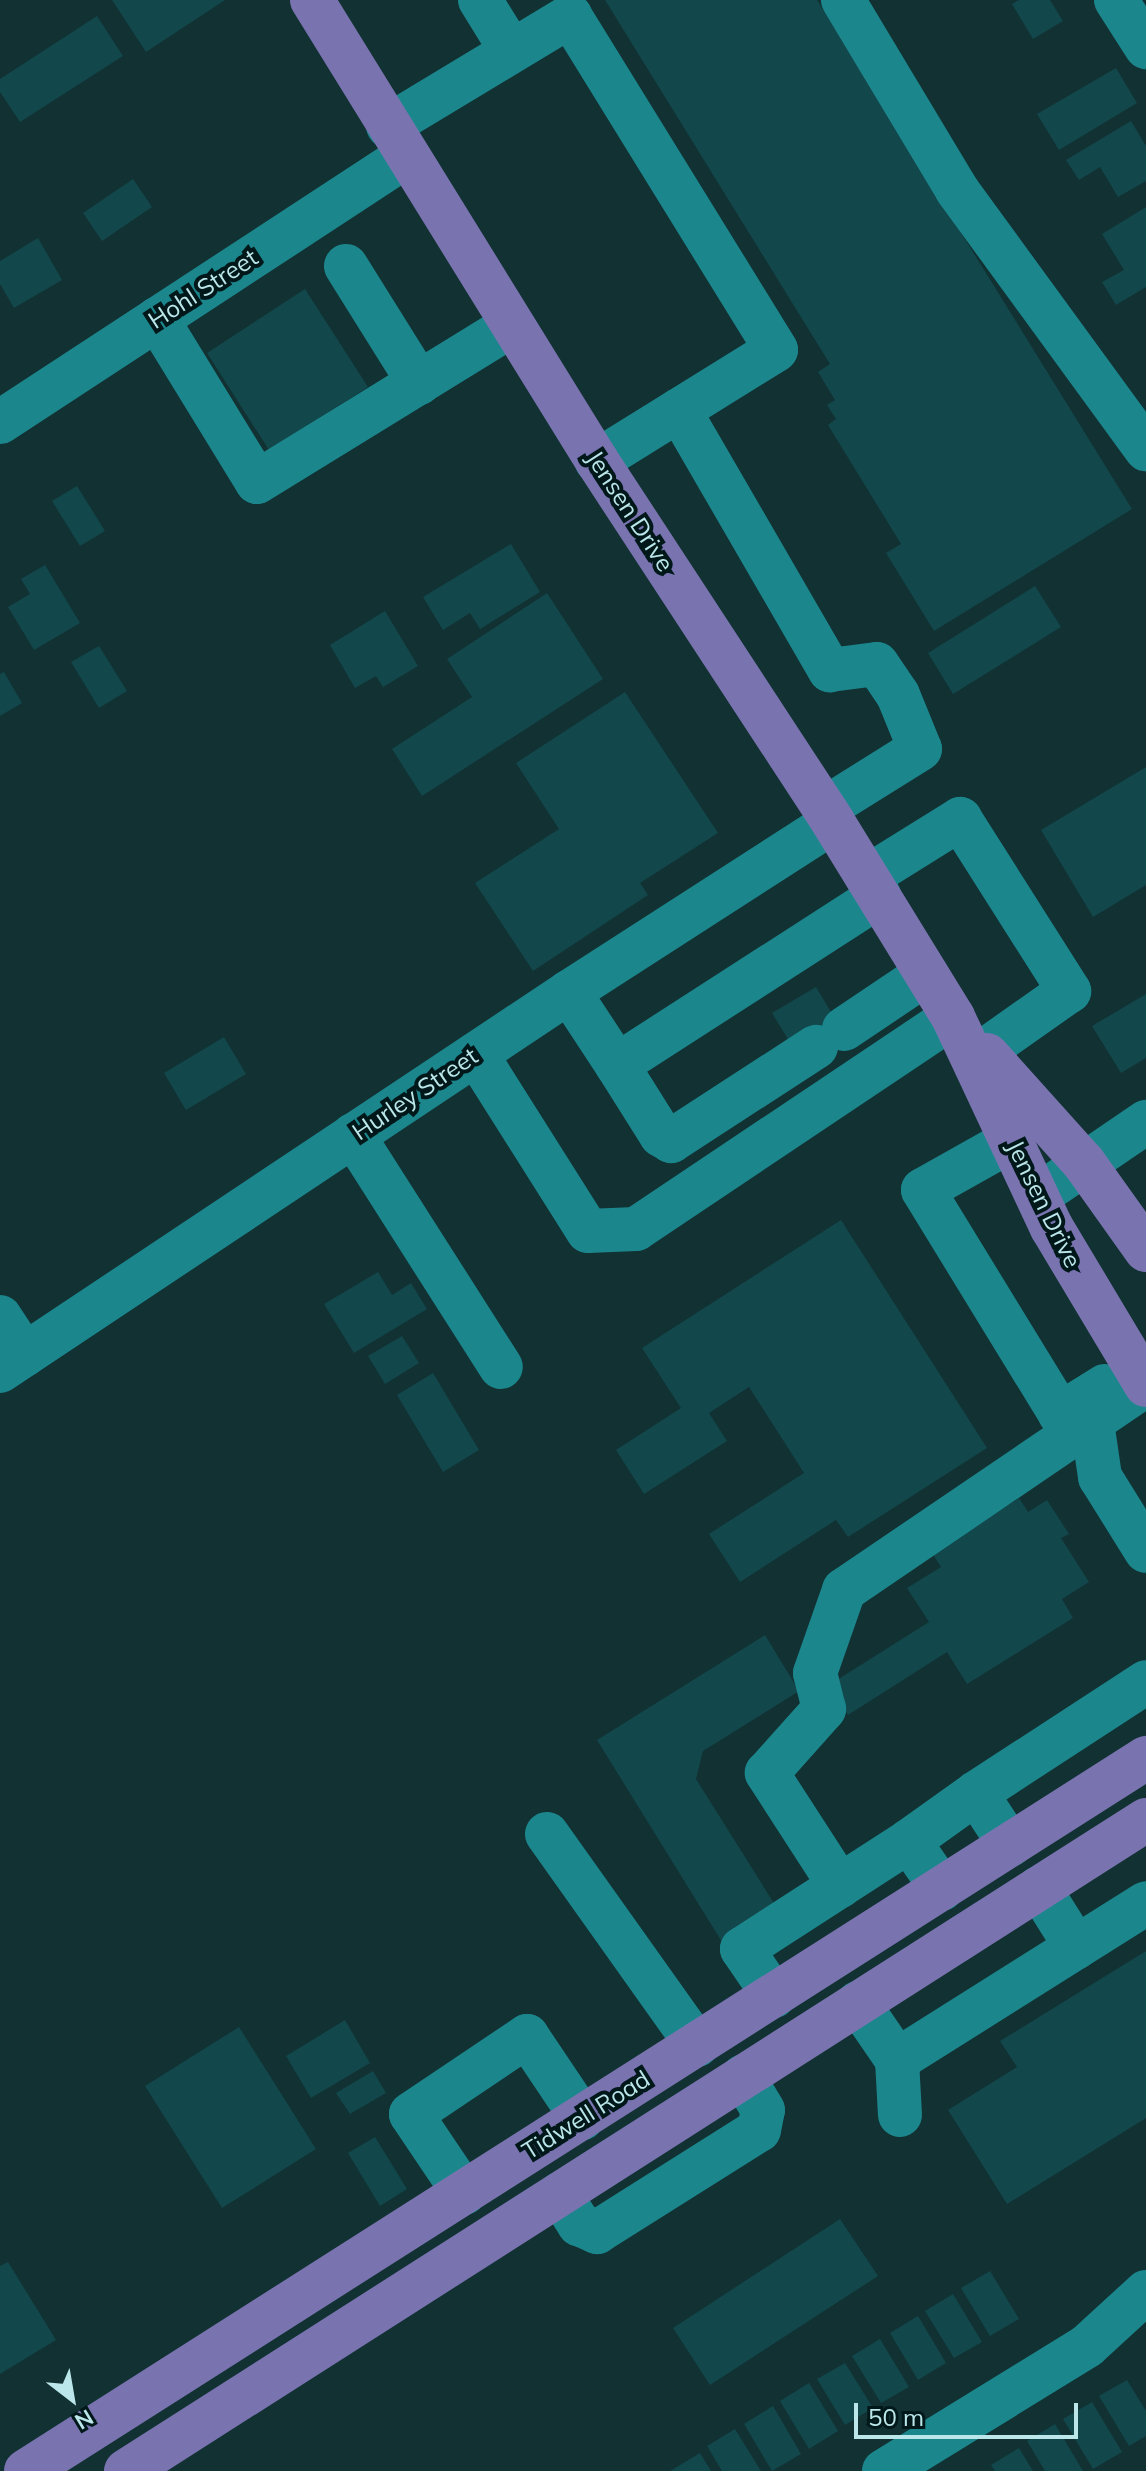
<!DOCTYPE html>
<style>
body{margin:0}
#map{position:relative;width:1146px;height:2471px;overflow:hidden;background:#123133;font-family:Mulish,sans-serif}
div>[style]{position:absolute}
.building>*{inset:0;background:#12474b}
.minor>*{height:44px;margin:-22px;padding:0 22px;transform-origin:22px;border-radius:22px;background:#1b878d}
.major>*{height:44px;margin:-22px;padding:0 22px;transform-origin:22px;border-radius:22px;background:#7974b0}
span{translate:-50% -50%;white-space:nowrap;text-align:center;line-height:1.15;-webkit-text-stroke:8px #00181a;paint-order:stroke}
.street-label{font-size:24px;color:#bbe7ea}
.north{position:absolute;left:32px;top:2359px;width:80px;height:80px;-webkit-text-stroke:6px #00181a;paint-order:stroke;rotate:149deg;font-size:22px;font-weight:700;line-height:32px;text-align:center;color:#bbe7ea}
.north::after{content:'';display:block;margin:auto;width:28px;height:36px;background:#bbe7ea;clip-path:polygon(50% 0,100% 100%,50% 72%,0 100%)}
.scale{position:absolute;left:854px;top:2403px;width:224px;height:36px;box-sizing:border-box;border:4px solid #bbe7ea;border-top:0;padding-left:10px;font-size:24px;line-height:28px;white-space:nowrap;color:#bbe7ea;-webkit-text-stroke:6px #00181a;paint-order:stroke}
</style>
<div id="map">
<div class="building">
<i style="clip-path:polygon(112px 0,225px 0,146px 52px)"></i>
<i style="clip-path:polygon(605px 0,817px 0,1132px 509px,934px 631px,886px 553px,901px 544px,828px 425px,836px 419px,827px 405px,835px 400px,818px 372px,830px 364px)"></i>
<i style="clip-path:polygon(1019px 0,1050px 0,1063px 21px,1033px 39px,1012px 4px)"></i>
<i style="clip-path:polygon(97px 16px,123px 56px,20px 122px,0 92px,0 79px)"></i>
<i style="clip-path:polygon(1116px 68px,1137px 103px,1059px 150px,1037px 114px)"></i>
<i style="clip-path:polygon(1131px 121px,1146px 146px,1146px 181px,1118px 197px,1100px 167px,1079px 180px,1066px 160px)"></i>
<i style="clip-path:polygon(133px 179px,152px 207px,102px 241px,83px 213px)"></i>
<i style="clip-path:polygon(1146px 207px,1146px 287px,1116px 305px,1102px 282px,1124px 270px,1102px 234px)"></i>
<i style="clip-path:polygon(38px 238px,62px 280px,14px 308px,0 284px,0 261px)"></i>
<i style="clip-path:polygon(305px 289px,368px 387px,269px 450px,207px 353px)"></i>
<i style="clip-path:polygon(77px 486px,105px 531px,80px 546px,52px 501px)"></i>
<i style="clip-path:polygon(511px 544px,540px 592px,480px 629px,470px 613px,443px 630px,423px 597px)"></i>
<i style="clip-path:polygon(45px 565px,80px 623px,34px 650px,8px 607px,30px 594px,21px 579px)"></i>
<i style="clip-path:polygon(1035px 586px,1061px 627px,953px 694px,928px 653px)"></i>
<i style="clip-path:polygon(547px 593px,603px 679px,422px 796px,392px 749px,472px 697px,447px 659px)"></i>
<i style="clip-path:polygon(385px 611px,418px 666px,383px 687px,376px 676px,355px 688px,330px 645px)"></i>
<i style="clip-path:polygon(99px 646px,127px 691px,99px 708px,71px 662px)"></i>
<i style="clip-path:polygon(4px 672px,22px 703px,0 716px,0 674px)"></i>
<i style="clip-path:polygon(625px 692px,718px 833px,640px 883px,648px 895px,533px 971px,475px 883px,559px 829px,516px 763px)"></i>
<i style="clip-path:polygon(1146px 767px,1146px 885px,1093px 917px,1041px 830px)"></i>
<i style="clip-path:polygon(816px 987px,837px 1022px,794px 1049px,772px 1013px)"></i>
<i style="clip-path:polygon(1146px 994px,1146px 1058px,1121px 1073px,1092px 1026px)"></i>
<i style="clip-path:polygon(224px 1037px,246px 1074px,186px 1110px,164px 1073px)"></i>
<i style="clip-path:polygon(841px 1220px,987px 1448px,848px 1537px,836px 1520px,740px 1582px,709px 1534px,804px 1473px,749px 1387px,709px 1413px,727px 1441px,644px 1494px,616px 1450px,681px 1408px,642px 1348px)"></i>
<i style="clip-path:polygon(378px 1272px,392px 1295px,411px 1283px,427px 1309px,354px 1353px,324px 1304px)"></i>
<i style="clip-path:polygon(402px 1336px,419px 1363px,385px 1384px,368px 1356px)"></i>
<i style="clip-path:polygon(433px 1373px,479px 1450px,443px 1472px,397px 1395px)"></i>
<i style="clip-path:polygon(1019px 1498px,1028px 1512px,1047px 1500px,1069px 1534px,1061px 1538px,1089px 1582px,1062px 1599px,1073px 1618px,967px 1684px,947px 1652px,848px 1715px,829px 1685px,929px 1622px,907px 1588px,941px 1567px,932px 1553px)"></i>
<i style="clip-path:polygon(765px 1635px,799px 1691px,703px 1751px,696px 1779px,782px 1916px,727px 1950px,597px 1740px)"></i>
<i style="clip-path:polygon(1146px 1951px,1146px 2118px,1007px 2204px,948px 2110px,1017px 2067px,1000px 2041px)"></i>
<i style="clip-path:polygon(345px 2020px,370px 2063px,311px 2098px,286px 2056px)"></i>
<i style="clip-path:polygon(239px 2027px,316px 2149px,222px 2208px,145px 2086px)"></i>
<i style="clip-path:polygon(373px 2071px,386px 2093px,350px 2114px,336px 2093px)"></i>
<i style="clip-path:polygon(375px 2137px,407px 2189px,380px 2206px,348px 2153px)"></i>
<i style="clip-path:polygon(840px 2219px,878px 2276px,710px 2385px,673px 2328px)"></i>
<i style="clip-path:polygon(8px 2262px,56px 2340px,0 2374px,0 2266px)"></i>
<i style="clip-path:polygon(990px 2271px,1019px 2319px,990px 2336px,961px 2288px)"></i>
<i style="clip-path:polygon(953px 2294px,982px 2342px,954px 2358px,925px 2311px)"></i>
<i style="clip-path:polygon(918px 2316px,946px 2363px,918px 2380px,890px 2333px)"></i>
<i style="clip-path:polygon(880px 2339px,909px 2387px,881px 2403px,852px 2356px)"></i>
<i style="clip-path:polygon(845px 2363px,873px 2408px,845px 2425px,817px 2379px)"></i>
<i style="clip-path:polygon(1127px 2380px,1146px 2411px,1146px 2436px,1129px 2446px,1099px 2396px)"></i>
<i style="clip-path:polygon(809px 2383px,838px 2431px,809px 2449px,780px 2401px)"></i>
<i style="clip-path:polygon(1092px 2402px,1122px 2452px,1093px 2469px,1063px 2419px)"></i>
<i style="clip-path:polygon(773px 2406px,801px 2454px,772px 2471px,744px 2424px)"></i>
<i style="clip-path:polygon(1055px 2424px,1083px 2471px,1045px 2471px,1027px 2441px)"></i>
<i style="clip-path:polygon(735px 2429px,761px 2471px,722px 2471px,707px 2446px)"></i>
<i style="clip-path:polygon(1019px 2448px,1033px 2471px,995px 2471px,991px 2465px)"></i>
<i style="clip-path:polygon(700px 2453px,711px 2471px,670px 2471px)"></i>
</div>
<div class="minor">
<i style="left:480px;top:0;width:59px;rotate:58.2deg"></i>
<i style="left:843px;top:0;width:222px;rotate:59deg"></i>
<i style="left:957px;top:190px;width:321px;rotate:53.9deg"></i>
<i style="left:1116px;top:0;width:56px;rotate:57.4deg"></i>
<i style="left:388px;top:126px;width:213px;rotate:-31.1deg"></i>
<i style="left:570px;top:16px;width:392px;rotate:58.3deg"></i>
<i style="left:776px;top:350px;width:211px;rotate:148.2deg"></i>
<i style="left:346px;top:266px;width:138px;rotate:58deg"></i>
<i style="left:157px;top:319px;width:191px;rotate:58.5deg"></i>
<i style="left:257px;top:482px;width:299px;rotate:-31.6deg"></i>
<i style="left:679px;top:410px;width:301px;rotate:59.9deg"></i>
<i style="left:830px;top:670px;width:47px;rotate:-7.3deg"></i>
<i style="left:877px;top:664px;width:37px;rotate:56deg"></i>
<i style="left:898px;top:695px;width:58px;rotate:67.8deg"></i>
<i style="left:920px;top:749px;width:113px;rotate:148deg"></i>
<i style="left:0;top:422px;width:485px;rotate:-33.2deg"></i>
<i style="left:867px;top:877px;width:110px;rotate:-31.9deg"></i>
<i style="left:960px;top:819px;width:204px;rotate:57.6deg"></i>
<i style="left:1069px;top:991px;width:104px;rotate:144.8deg"></i>
<i style="left:569px;top:992px;width:87px;rotate:56.7deg"></i>
<i style="left:617px;top:1065px;width:312px;rotate:-32.8deg"></i>
<i style="left:844px;top:1029px;width:99px;rotate:-33.9deg"></i>
<i style="left:476px;top:1054px;width:209px;rotate:57.7deg"></i>
<i style="left:588px;top:1231px;width:48px;rotate:-2.4deg"></i>
<i style="left:636px;top:1229px;width:381px;rotate:-33.8deg"></i>
<i style="left:617px;top:1065px;width:83px;rotate:57.8deg"></i>
<i style="left:661px;top:1135px;width:12px;rotate:31deg"></i>
<i style="left:671px;top:1141px;width:173px;rotate:-33deg"></i>
<i style="left:353px;top:1135px;width:275px;rotate:57.5deg"></i>
<i style="left:1012px;top:1140px;width:102px;rotate:150.7deg"></i>
<i style="left:923px;top:1190px;width:263px;rotate:58.5deg"></i>
<i style="left:1060px;top:1414px;width:53px;rotate:-31.9deg"></i>
<i style="left:1039px;top:1195px;width:130px;rotate:-34.3deg"></i>
<i style="left:0;top:1317px;width:45px;rotate:56.7deg"></i>
<i style="left:0;top:1371px;width:684px;rotate:-33.67deg"></i>
<i style="left:569px;top:992px;width:314px;rotate:-32.8deg"></i>
<i style="left:1092px;top:1422px;width:56px;rotate:81.7deg"></i>
<i style="left:1100px;top:1477px;width:87px;rotate:58.1deg"></i>
<i style="left:976px;top:1793px;width:203px;rotate:-33.1deg"></i>
<i style="left:547px;top:1834px;width:259px;rotate:54.6deg"></i>
<i style="left:909px;top:1841px;width:82px;rotate:-35.6deg"></i>
<i style="left:976px;top:1793px;width:62px;rotate:56.8deg"></i>
<i style="left:840px;top:1886px;width:135px;rotate:-122.9deg"></i>
<i style="left:767px;top:1773px;width:86px;rotate:-48.3deg"></i>
<i style="left:824px;top:1709px;width:37px;rotate:-104deg"></i>
<i style="left:815px;top:1673px;width:88px;rotate:-70.7deg"></i>
<i style="left:844px;top:1590px;width:365px;rotate:-34.2deg"></i>
<i style="left:1039px;top:1888px;width:70px;rotate:57.9deg"></i>
<i style="left:774px;top:1996px;width:57px;rotate:-124.2deg"></i>
<i style="left:742px;top:1949px;width:199px;rotate:-32.9deg"></i>
<i style="left:909px;top:1841px;width:58px;rotate:55.5deg"></i>
<i style="left:858px;top:2003px;width:69px;rotate:55.6deg"></i>
<i style="left:897px;top:2060px;width:294px;rotate:-32.2deg"></i>
<i style="left:897px;top:2060px;width:55px;rotate:86.9deg"></i>
<i style="left:464px;top:2193px;width:95px;rotate:-123.9deg"></i>
<i style="left:411px;top:2114px;width:140px;rotate:-33.9deg"></i>
<i style="left:527px;top:2036px;width:99px;rotate:56.1deg"></i>
<i style="left:560px;top:2194px;width:36px;rotate:58deg"></i>
<i style="left:579px;top:2224px;width:20px;rotate:24deg"></i>
<i style="left:597px;top:2232px;width:191px;rotate:-32.2deg"></i>
<i style="left:759px;top:2130px;width:20px;rotate:-79deg"></i>
<i style="left:763px;top:2110px;width:39px;rotate:-121deg"></i>
<i style="left:884px;top:2471px;width:238px;rotate:-31.6deg"></i>
<i style="left:1087px;top:2346px;width:80px;rotate:-42.5deg"></i>
</div>
<div class="major">
<i style="left:312px;top:0;width:542px;rotate:58.27deg"></i>
<i style="left:597px;top:461px;width:431px;rotate:56.8deg"></i>
<i style="left:833px;top:822px;width:229px;rotate:58.4deg"></i>
<i style="left:953px;top:1017px;width:233px;rotate:64.9deg"></i>
<i style="left:1052px;top:1228px;width:183px;rotate:59.1deg"></i>
<i style="left:987px;top:1055px;width:145px;rotate:48.1deg"></i>
<i style="left:1084px;top:1163px;width:107px;rotate:54.5deg"></i>
<i style="left:26px;top:2471px;width:1328px;rotate:-32.48deg"></i>
<i style="left:126px;top:2471px;width:1210px;rotate:-32.55deg"></i>
</div>
<div class="street-label">
<span style="left:203px;top:289px;rotate:-33deg">Hohl Street</span>
<span style="left:630px;top:511px;rotate:57deg">Jensen Drive</span>
<span style="left:415px;top:1094px;rotate:-34deg">Hurley Street</span>
<span style="left:1044px;top:1204px;rotate:64deg">Jensen Drive</span>
<span style="left:586px;top:2115px;rotate:-32deg">Tidwell Road</span>
</div>
<div class="north">N</div>
<div class="scale">50 m</div>
</div>
